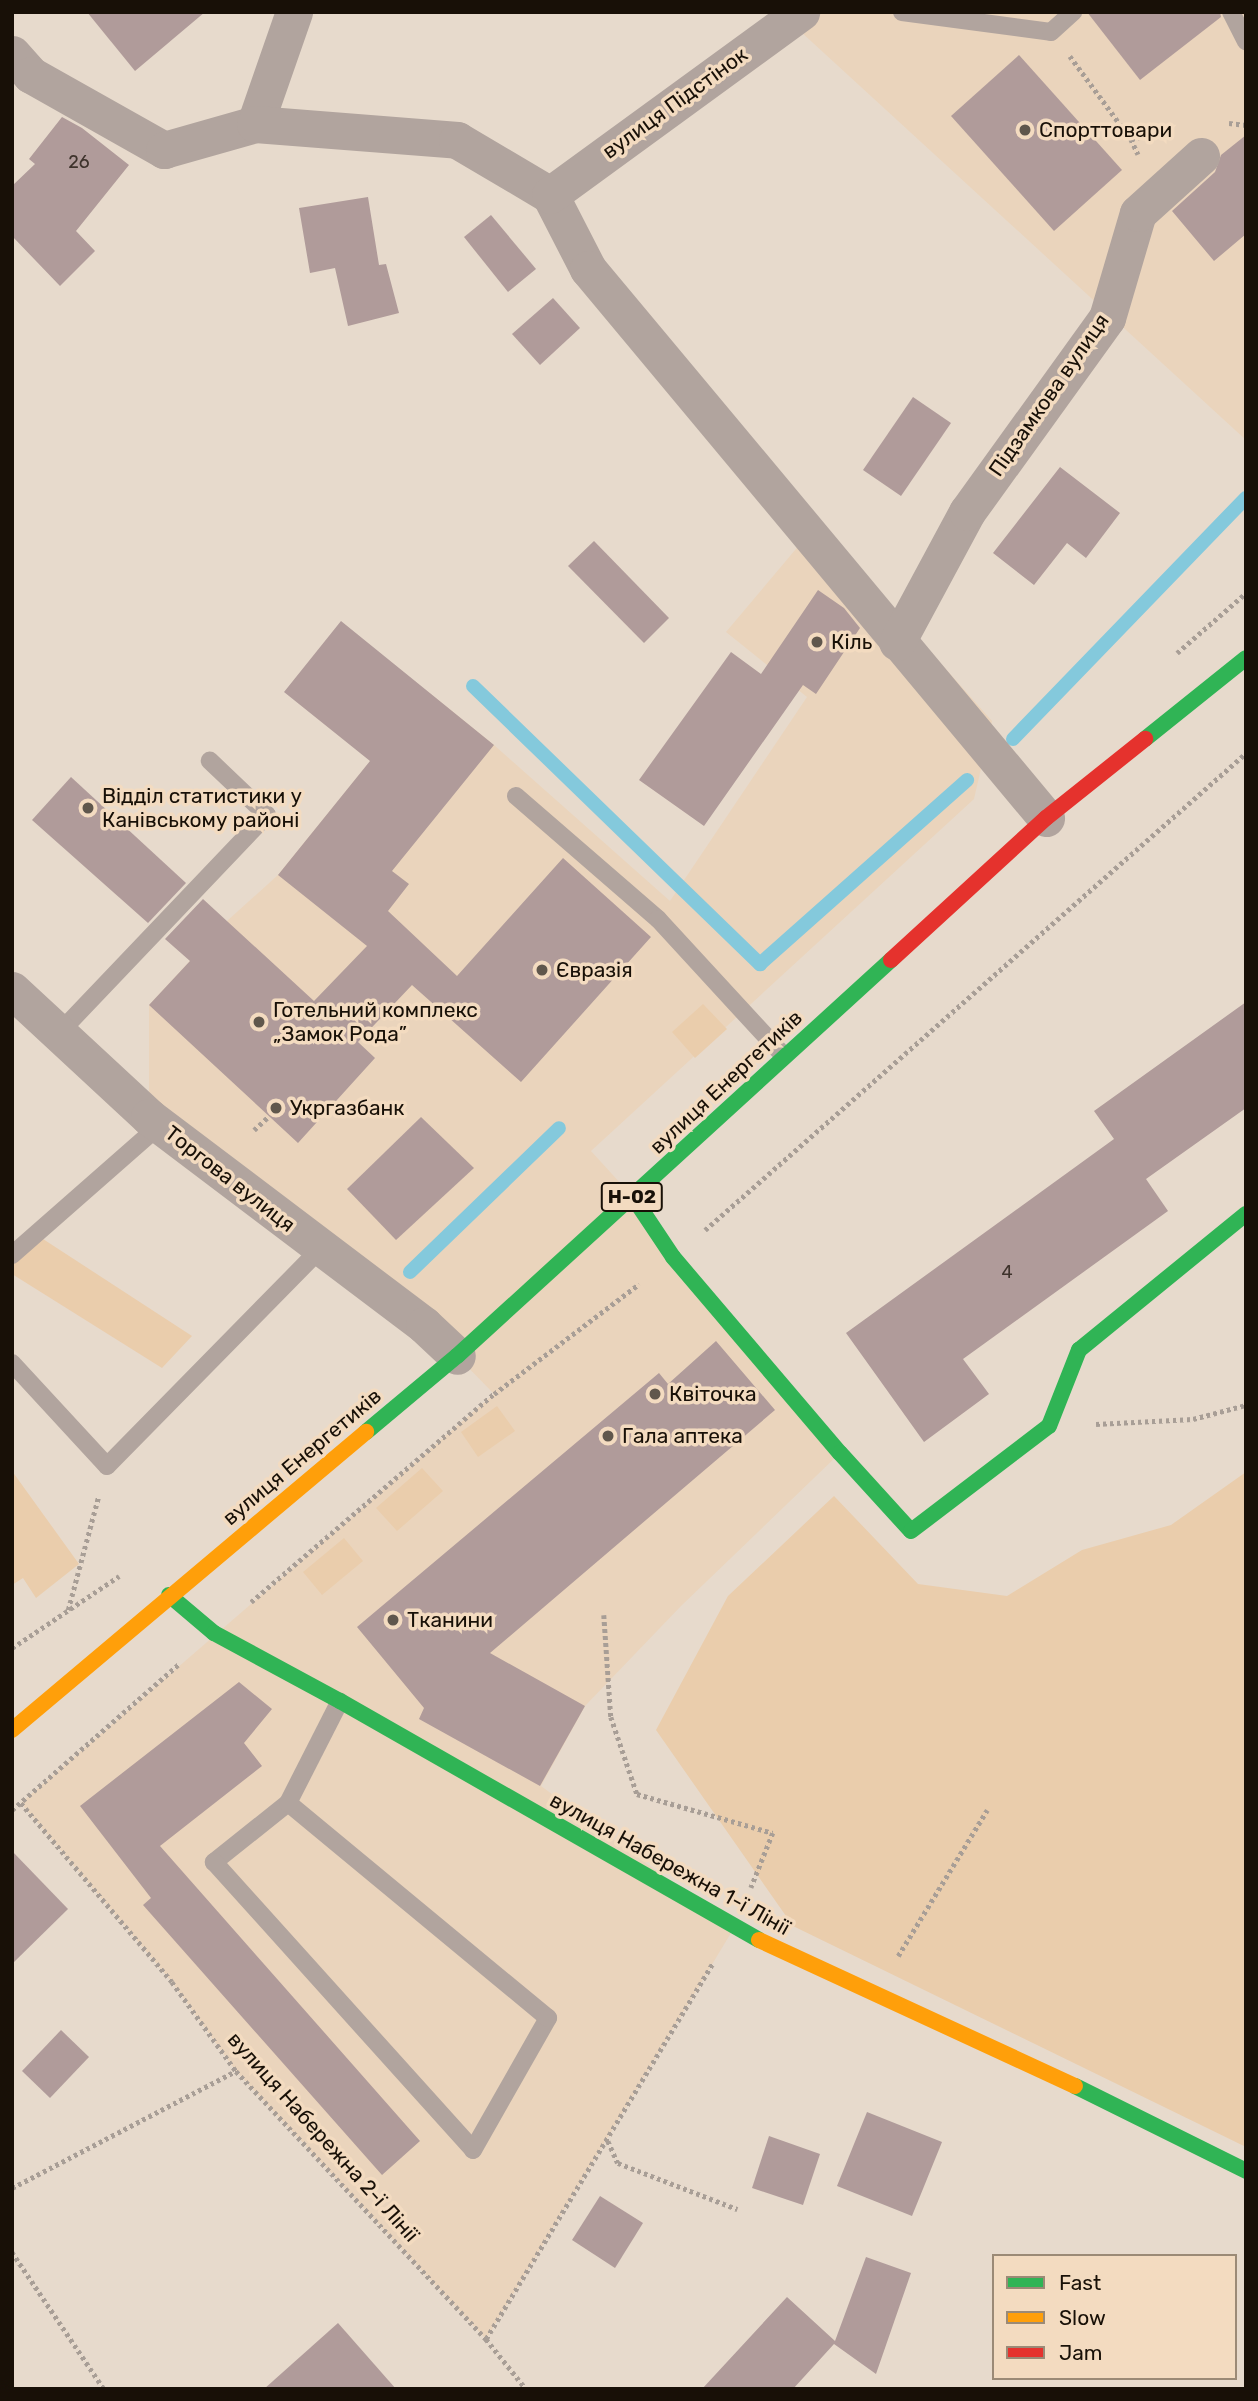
<!DOCTYPE html>
<meta charset="utf-8">
<style>
body{margin:0}
#map{position:relative;width:1258px;height:2401px;overflow:hidden;background:#e7dacc;font-family:Rubik,sans-serif}
div>[style]{position:absolute}
.built>*{inset:0;background:#ead4bc}
.green>*{inset:0;background:#eacdac}
.stream>*{height:14px;margin:-7px;padding:0 7px;transform-origin:7px;border-radius:7px;background:#84c9dc}
.building>*{inset:0;background:#b09b9a}
.path>*{height:4.5px;margin-top:-2.25px;transform-origin:0;background:repeating-linear-gradient(90deg,#a89e96 0 3.5px,transparent 0 7px)}
.lane>*{height:18px;margin:-9px;padding:0 9px;transform-origin:9px;border-radius:9px;background:#b1a49e}
.street>*{height:37px;margin:-18.5px;padding:0 18.5px;transform-origin:18.5px;border-radius:18.5px;background:#b1a49e}
.fast>*{height:16px;margin:-8px;padding:0 8px;transform-origin:8px;border-radius:8px;background:#30b455}
.slow>*{height:16px;margin:-8px;padding:0 8px;transform-origin:8px;border-radius:8px;background:#ff9f0a}
.jam>*{height:16px;margin:-8px;padding:0 8px;transform-origin:8px;border-radius:8px;background:#e5322d}
.dots>*{width:19px;height:19px;translate:-50% -50%;box-sizing:border-box;border:4px solid #f3dbc0;border-radius:50%}
span{translate:-50% -50%;white-space:nowrap;text-align:center;line-height:1.15;-webkit-text-stroke:7px #f3dbc0;paint-order:stroke}
.number-label{font-size:18px;color:#3e332c}
.number-label span{-webkit-text-stroke-width:0}
.shield-label span{padding:2px 5px;background:#f3dbc0;border:2px solid;border-radius:5px;-webkit-text-stroke-width:0}
.shield-label{font-size:19px;color:#181007;font-weight:700}
.street-label{font-size:21px;color:#181007}
.poi-label{font-size:21px;color:#181007}
.left{translate:0 -50%;text-align:left}
.frame{position:absolute;inset:0;border:14px solid #181007;pointer-events:none}
.legend{position:absolute;left:992px;top:2254px;width:245px;height:126px;box-sizing:border-box;background:#f3dbc0;border:2px solid #9b8a76;margin:0;padding:9px 12px;list-style:none;font-size:21px;color:#181007}
.legend li{display:flex;align-items:center;gap:14px;height:35px}
.legend b{width:35px;border:2px solid #9b8a76}
</style>
<div id="map">
<div class="built">
<i style="clip-path:polygon(801px 12px,1246px 12px,1246px 440px,788px 20px)"></i>
<i style="clip-path:polygon(817px 524px,992px 721px,974px 799px,591px 1151px,633px 1197px,840px 1453px,681px 1606px,585px 1706px,541px 1786px,734px 1928px,486px 2339px,236px 2071px,172px 1982px,21px 1803px,494px 1394px,457px 1356px,149px 1117px,149px 1005px,227px 921px,278px 875px,427px 691px,494px 745px,670px 901px,807px 697px,726px 632px)"></i>
</div>
<div class="green">
<i style="clip-path:polygon(703px 1004px,727px 1029px,695px 1058px,672px 1032px)"></i>
<i style="clip-path:polygon(43px 1239px,192px 1336px,162px 1368px,12px 1274px,12px 1265px)"></i>
<i style="clip-path:polygon(497px 1406px,515px 1431px,478px 1457px,461px 1432px)"></i>
<i style="clip-path:polygon(422px 1468px,443px 1491px,397px 1531px,376px 1508px)"></i>
<i style="clip-path:polygon(12px 1471px,79px 1564px,36px 1598px,23px 1578px,12px 1585px)"></i>
<i style="clip-path:polygon(1246px 1472px,1246px 2147px,793px 1926px,656px 1730px,728px 1596px,834px 1496px,918px 1584px,1007px 1596px,1082px 1550px,1171px 1525px)"></i>
<i style="clip-path:polygon(344px 1538px,363px 1561px,322px 1595px,303px 1572px)"></i>
</div>
<div class="stream">
<i style="left:473px;top:686px;width:400px;rotate:44.1deg"></i>
<i style="left:760px;top:964px;width:277px;rotate:-41.6deg"></i>
<i style="left:1013px;top:739px;width:335px;rotate:-46deg"></i>
<i style="left:410px;top:1272px;width:207px;rotate:-44deg"></i>
</div>
<div class="building">
<i style="clip-path:polygon(87px 12px,205px 12px,135px 71px)"></i>
<i style="clip-path:polygon(1087px 12px,1220px 12px,1221px 17px,1140px 80px)"></i>
<i style="clip-path:polygon(1019px 55px,1122px 170px,1054px 231px,951px 116px)"></i>
<i style="clip-path:polygon(62px 117px,82px 128px,129px 165px,76px 231px,95px 251px,60px 286px,12px 236px,12px 186px,35px 164px,29px 159px)"></i>
<i style="clip-path:polygon(1246px 135px,1246px 234px,1214px 261px,1172px 211px,1215px 172px,1221px 155px)"></i>
<i style="clip-path:polygon(368px 197px,379px 265px,386px 264px,399px 313px,348px 326px,335px 268px,310px 273px,299px 208px)"></i>
<i style="clip-path:polygon(491px 215px,536px 269px,508px 292px,464px 237px)"></i>
<i style="clip-path:polygon(553px 298px,580px 328px,540px 365px,512px 334px)"></i>
<i style="clip-path:polygon(913px 397px,951px 423px,901px 496px,863px 470px)"></i>
<i style="clip-path:polygon(1060px 467px,1120px 513px,1086px 558px,1067px 543px,1034px 585px,993px 553px)"></i>
<i style="clip-path:polygon(594px 541px,669px 618px,644px 643px,568px 566px)"></i>
<i style="clip-path:polygon(818px 590px,844px 608px,860px 628px,816px 694px,803px 685px,704px 826px,639px 780px,731px 652px,761px 674px)"></i>
<i style="clip-path:polygon(341px 621px,494px 745px,392px 871px,409px 884px,388px 911px,457px 976px,563px 858px,651px 937px,521px 1082px,412px 985px,358px 1042px,375px 1058px,298px 1143px,149px 1005px,190px 961px,165px 939px,203px 899px,314px 1001px,367px 946px,278px 875px,370px 761px,284px 692px)"></i>
<i style="clip-path:polygon(71px 777px,186px 883px,148px 923px,32px 820px)"></i>
<i style="clip-path:polygon(1246px 1002px,1246px 1108px,1146px 1179px,1168px 1211px,963px 1359px,989px 1394px,924px 1442px,846px 1333px,1114px 1139px,1094px 1111px)"></i>
<i style="clip-path:polygon(421px 1117px,474px 1168px,396px 1240px,347px 1189px)"></i>
<i style="clip-path:polygon(716px 1341px,775px 1410px,490px 1653px,585px 1706px,540px 1786px,419px 1719px,424px 1708px,357px 1627px,659px 1373px,668px 1384px)"></i>
<i style="clip-path:polygon(239px 1682px,272px 1709px,244px 1743px,262px 1766px,160px 1846px,420px 2141px,382px 2175px,143px 1905px,151px 1898px,80px 1806px)"></i>
<i style="clip-path:polygon(12px 1851px,68px 1909px,12px 1964px)"></i>
<i style="clip-path:polygon(61px 2030px,89px 2057px,50px 2098px,22px 2071px)"></i>
<i style="clip-path:polygon(867px 2112px,942px 2142px,912px 2216px,837px 2186px)"></i>
<i style="clip-path:polygon(769px 2136px,820px 2154px,803px 2205px,752px 2188px)"></i>
<i style="clip-path:polygon(600px 2196px,643px 2223px,615px 2268px,572px 2240px)"></i>
<i style="clip-path:polygon(866px 2257px,911px 2273px,876px 2374px,834px 2344px,793px 2389px,702px 2389px,787px 2297px,835px 2341px)"></i>
<i style="clip-path:polygon(338px 2323px,396px 2389px,264px 2389px)"></i>
</div>
<div class="path">
<i style="left:1070px;top:56px;width:103px;rotate:53.7deg"></i>
<i style="left:1131px;top:139px;width:29px;rotate:-12deg"></i>
<i style="left:1229px;top:123px;width:17px;rotate:7deg"></i>
<i style="left:1131px;top:139px;width:17px;rotate:65deg"></i>
<i style="left:1177px;top:653px;width:91px;rotate:-41deg"></i>
<i style="left:254px;top:1130px;width:21px;rotate:-43deg"></i>
<i style="left:705px;top:1230px;width:721px;rotate:-41.4deg"></i>
<i style="left:1096px;top:1424px;width:97px;rotate:-3deg"></i>
<i style="left:1193px;top:1419px;width:55px;rotate:-14.8deg"></i>
<i style="left:251px;top:1602px;width:320px;rotate:-40.6deg"></i>
<i style="left:494px;top:1394px;width:182px;rotate:-37.2deg"></i>
<i style="left:68px;top:1610px;width:116px;rotate:-75deg"></i>
<i style="left:604px;top:1615px;width:102px;rotate:86.1deg"></i>
<i style="left:611px;top:1717px;width:81px;rotate:71.3deg"></i>
<i style="left:637px;top:1794px;width:141px;rotate:16deg"></i>
<i style="left:773px;top:1833px;width:59px;rotate:111.8deg"></i>
<i style="left:12px;top:1648px;width:129px;rotate:-33.9deg"></i>
<i style="left:21px;top:1803px;width:234px;rotate:49.8deg"></i>
<i style="left:172px;top:1982px;width:110px;rotate:54.3deg"></i>
<i style="left:236px;top:2071px;width:367px;rotate:47deg"></i>
<i style="left:486px;top:2339px;width:64px;rotate:51.3deg"></i>
<i style="left:12px;top:1810px;width:223px;rotate:-41.2deg"></i>
<i style="left:898px;top:1956px;width:171px;rotate:-58.6deg"></i>
<i style="left:608px;top:2141px;width:24px;rotate:66deg"></i>
<i style="left:618px;top:2163px;width:128px;rotate:21.1deg"></i>
<i style="left:12px;top:2188px;width:253px;rotate:-27.6deg"></i>
<i style="left:12px;top:2252px;width:165px;rotate:56.1deg"></i>
<i style="left:486px;top:2339px;width:438px;rotate:-58.9deg"></i>
</div>
<div class="lane">
<i style="left:902px;top:12px;width:150px;rotate:7.6deg"></i>
<i style="left:1051px;top:32px;width:30px;rotate:-42deg"></i>
<i style="left:1231px;top:12px;width:33px;rotate:63deg"></i>
<i style="left:516px;top:796px;width:188px;rotate:40.9deg"></i>
<i style="left:658px;top:919px;width:186px;rotate:47.4deg"></i>
<i style="left:60px;top:1032px;width:300px;rotate:-46.4deg"></i>
<i style="left:267px;top:815px;width:79px;rotate:-136.5deg"></i>
<i style="left:12px;top:1255px;width:197px;rotate:-41.3deg"></i>
<i style="left:12px;top:1363px;width:140px;rotate:47.3deg"></i>
<i style="left:107px;top:1466px;width:304px;rotate:-45.5deg"></i>
<i style="left:288px;top:1803px;width:95px;rotate:141.4deg"></i>
<i style="left:214px;top:1862px;width:387px;rotate:48deg"></i>
<i style="left:473px;top:2150px;width:152px;rotate:-60.4deg"></i>
<i style="left:548px;top:2018px;width:337px;rotate:-140.4deg"></i>
<i style="left:288px;top:1803px;width:114px;rotate:-63deg"></i>
</div>
<div class="street">
<i style="left:12px;top:54px;width:28px;rotate:48deg"></i>
<i style="left:31px;top:75px;width:153px;rotate:29.4deg"></i>
<i style="left:164px;top:150px;width:95px;rotate:-15.9deg"></i>
<i style="left:255px;top:124px;width:119px;rotate:-70.8deg"></i>
<i style="left:255px;top:124px;width:203px;rotate:4.5deg"></i>
<i style="left:457px;top:140px;width:108px;rotate:30.6deg"></i>
<i style="left:550px;top:195px;width:83px;rotate:62.8deg"></i>
<i style="left:588px;top:269px;width:715px;rotate:50.16deg"></i>
<i style="left:550px;top:195px;width:311px;rotate:-36.1deg"></i>
<i style="left:897px;top:642px;width:148px;rotate:-61.7deg"></i>
<i style="left:967px;top:512px;width:239px;rotate:-54.2deg"></i>
<i style="left:1107px;top:318px;width:109px;rotate:-73.6deg"></i>
<i style="left:1138px;top:213px;width:85px;rotate:-42.1deg"></i>
<i style="left:12px;top:990px;width:187px;rotate:42.8deg"></i>
<i style="left:149px;top:1117px;width:345px;rotate:37.1deg"></i>
<i style="left:424px;top:1325px;width:45px;rotate:43.2deg"></i>
</div>
<div class="fast">
<i style="left:1145px;top:739px;width:129px;rotate:-38.7deg"></i>
<i style="left:633px;top:1197px;width:72px;rotate:56.3deg"></i>
<i style="left:673px;top:1257px;width:257px;rotate:49.6deg"></i>
<i style="left:840px;top:1453px;width:105px;rotate:47.7deg"></i>
<i style="left:911px;top:1531px;width:173px;rotate:-37.3deg"></i>
<i style="left:1049px;top:1426px;width:82px;rotate:-68.5deg"></i>
<i style="left:1079px;top:1350px;width:215px;rotate:-39.2deg"></i>
<i style="left:366px;top:1432px;width:119px;rotate:-39.9deg"></i>
<i style="left:457px;top:1356px;width:588px;rotate:-42.38deg"></i>
<i style="left:169px;top:1595px;width:59px;rotate:40.2deg"></i>
<i style="left:214px;top:1633px;width:143px;rotate:28.4deg"></i>
<i style="left:340px;top:1701px;width:482px;rotate:29.7deg"></i>
<i style="left:1075px;top:2086px;width:191px;rotate:26.4deg"></i>
</div>
<div class="slow">
<i style="left:12px;top:1730px;width:463px;rotate:-40.1deg"></i>
<i style="left:759px;top:1940px;width:348px;rotate:24.8deg"></i>
</div>
<div class="jam">
<i style="left:891px;top:960px;width:210px;rotate:-42.5deg"></i>
<i style="left:1046px;top:818px;width:127px;rotate:-38.6deg"></i>
</div>
<div class="dots">
<i style="left:1025px;top:130px;background:#60574c"></i>
<i style="left:817px;top:642px;background:#60574c"></i>
<i style="left:88px;top:808px;background:#60574c"></i>
<i style="left:542px;top:970px;background:#60574c"></i>
<i style="left:259px;top:1022px;background:#60574c"></i>
<i style="left:276px;top:1108px;background:#60574c"></i>
<i style="left:655px;top:1394px;background:#60574c"></i>
<i style="left:608px;top:1436px;background:#60574c"></i>
<i style="left:393px;top:1620px;background:#60574c"></i>
</div>
<div class="number-label">
<span style="left:79px;top:162px">26</span>
<span style="left:1007px;top:1272px">4</span>
</div>
<div class="shield-label">
<span style="left:632px;top:1197px">Н-02</span>
</div>
<div class="street-label">
<span style="left:675px;top:103px;rotate:-36deg">вулиця Підстінок</span>
<span style="left:1049px;top:395px;rotate:-55deg">Підзамкова вулиця</span>
<span style="left:726px;top:1082px;rotate:-43deg">вулиця Енергетиків</span>
<span style="left:230px;top:1179px;rotate:38deg">Торгова вулиця</span>
<span style="left:302px;top:1457px;rotate:-40deg">вулиця Енергетиків</span>
<span style="left:670px;top:1864px;rotate:29deg">вулиця Набережна 1-ї Лінії</span>
<span style="left:323px;top:2137px;rotate:48deg">вулиця Набережна 2-ї Лінії</span>
</div>
<div class="poi-label">
<span class="left" style="left:1039px;top:130px">Спорттовари</span>
<span class="left" style="left:831px;top:642px">Кіль</span>
<span class="left" style="left:102px;top:808px">Відділ статистики у<br>Канівському районі</span>
<span class="left" style="left:556px;top:970px">Євразія</span>
<span class="left" style="left:273px;top:1022px">Готельний комплекс<br>„Замок Рода”</span>
<span class="left" style="left:290px;top:1108px">Укргазбанк</span>
<span class="left" style="left:669px;top:1394px">Квіточка</span>
<span class="left" style="left:622px;top:1436px">Гала аптека</span>
<span class="left" style="left:407px;top:1620px">Тканини</span>
</div>
<div class="frame"></div>
<ul class="legend">
<li><b style="height:9px;background:#30b455"></b>Fast</li>
<li><b style="height:9px;background:#ff9f0a"></b>Slow</li>
<li><b style="height:9px;background:#e5322d"></b>Jam</li>
</ul>
</div>
